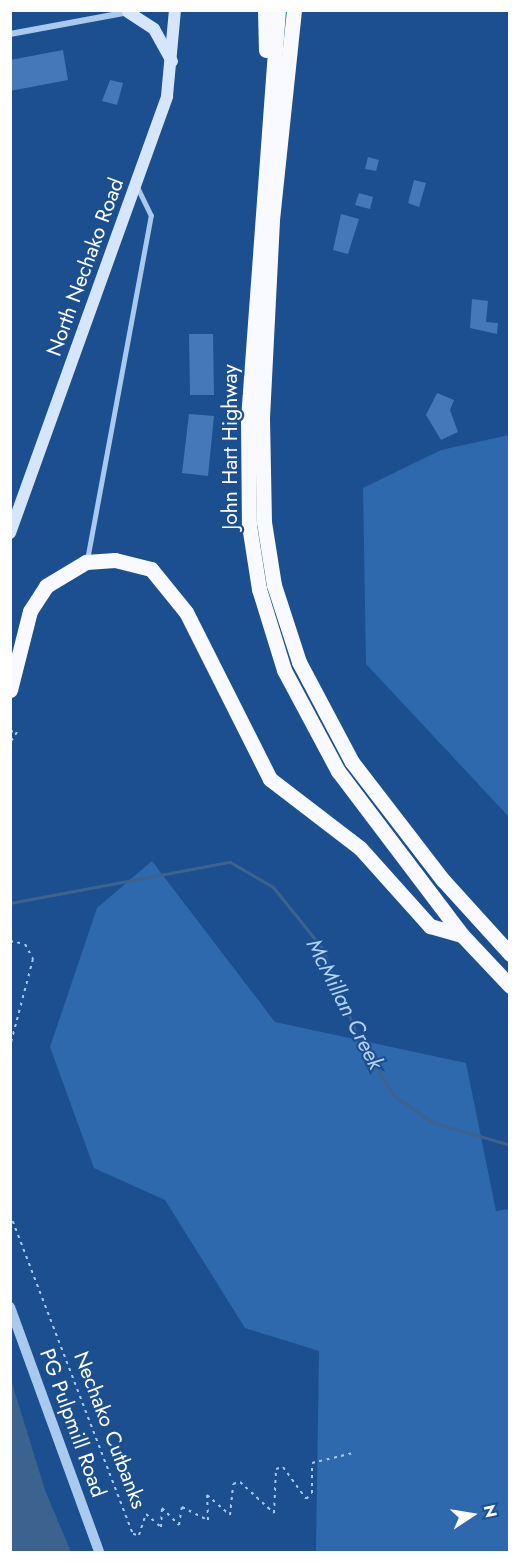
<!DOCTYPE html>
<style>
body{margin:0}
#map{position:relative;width:520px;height:1563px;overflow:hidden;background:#1b4f8f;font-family:Jost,sans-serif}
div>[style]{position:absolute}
.green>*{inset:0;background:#2e69ad}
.water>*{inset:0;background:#3c6290}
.stream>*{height:3px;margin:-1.5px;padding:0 1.5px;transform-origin:1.5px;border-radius:1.5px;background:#3c6290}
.building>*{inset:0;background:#4478b7}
.path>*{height:2px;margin-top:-1px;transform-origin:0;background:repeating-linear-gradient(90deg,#a9c9ee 0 3px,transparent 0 7.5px)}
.service>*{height:4.5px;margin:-2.25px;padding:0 2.25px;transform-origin:2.25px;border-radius:2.25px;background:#a9c9ee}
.minor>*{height:6px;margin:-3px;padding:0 3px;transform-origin:3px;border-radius:3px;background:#a9c9ee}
.tertiary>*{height:10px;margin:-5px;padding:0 5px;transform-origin:5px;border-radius:5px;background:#a9c9ee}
.secondary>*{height:12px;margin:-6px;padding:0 6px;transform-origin:6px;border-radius:6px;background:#d6e6fa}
.trunk>*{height:15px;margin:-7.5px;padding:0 7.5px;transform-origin:7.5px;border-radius:7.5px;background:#f8faff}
span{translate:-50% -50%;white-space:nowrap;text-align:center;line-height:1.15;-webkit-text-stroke:4.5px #1b4f8f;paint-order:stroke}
.street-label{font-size:21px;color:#fff}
.water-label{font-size:22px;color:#b5d3f5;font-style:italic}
.frame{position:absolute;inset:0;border:12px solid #fff;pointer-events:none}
.north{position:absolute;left:442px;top:1485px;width:60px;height:60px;-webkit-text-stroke:4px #1b4f8f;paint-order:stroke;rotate:78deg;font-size:16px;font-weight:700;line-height:24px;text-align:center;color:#fff}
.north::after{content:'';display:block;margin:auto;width:21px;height:27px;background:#fff;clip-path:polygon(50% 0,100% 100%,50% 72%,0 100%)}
</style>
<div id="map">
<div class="green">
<i style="clip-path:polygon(509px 435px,510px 435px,509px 817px,366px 664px,363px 488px,441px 450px)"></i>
<i style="clip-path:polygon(152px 861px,275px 1022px,466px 1063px,496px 1211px,509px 1209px,509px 1552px,316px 1552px,319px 1351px,245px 1328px,165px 1200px,94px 1168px,50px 1047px,97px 908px)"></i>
</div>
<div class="water">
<i style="clip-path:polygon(11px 1380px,45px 1490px,71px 1552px,11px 1552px)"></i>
</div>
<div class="stream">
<i style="left:10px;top:903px;width:224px;rotate:-10.6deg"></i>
<i style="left:230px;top:862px;width:50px;rotate:30.2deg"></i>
<i style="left:273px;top:887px;width:78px;rotate:51.2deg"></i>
<i style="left:322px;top:948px;width:97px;rotate:68.2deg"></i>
<i style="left:358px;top:1038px;width:68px;rotate:58.2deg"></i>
<i style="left:394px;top:1096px;width:46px;rotate:34.4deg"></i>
<i style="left:432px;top:1122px;width:81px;rotate:16.4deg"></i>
</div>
<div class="building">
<i style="clip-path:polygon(63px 50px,68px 80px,10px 91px,10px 60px)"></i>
<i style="clip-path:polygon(110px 80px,123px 83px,117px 105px,102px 101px)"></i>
<i style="clip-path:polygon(368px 157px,379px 160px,376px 171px,365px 169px)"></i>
<i style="clip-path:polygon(414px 180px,426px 183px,419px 207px,408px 203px)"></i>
<i style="clip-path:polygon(359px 193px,373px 197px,370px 209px,355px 205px)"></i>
<i style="clip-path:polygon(341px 214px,359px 219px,348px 254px,333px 250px)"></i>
<i style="clip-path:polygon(472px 299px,488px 301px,486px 322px,498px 323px,497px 334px,470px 328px)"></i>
<i style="clip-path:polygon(189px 334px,213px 334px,214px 395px,190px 395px)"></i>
<i style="clip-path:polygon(437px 393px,454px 400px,450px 410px,458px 432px,441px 440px,426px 415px)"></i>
<i style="clip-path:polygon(189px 414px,214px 416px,208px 476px,182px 473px)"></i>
</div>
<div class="path">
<i style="left:10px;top:731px;width:7px;rotate:8deg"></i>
<i style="left:17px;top:732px;width:13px;rotate:122deg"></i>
<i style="left:10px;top:941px;width:15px;rotate:11deg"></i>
<i style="left:25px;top:944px;width:17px;rotate:62deg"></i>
<i style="left:33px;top:959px;width:90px;rotate:104.8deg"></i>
<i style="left:10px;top:1214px;width:343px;rotate:69deg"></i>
<i style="left:133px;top:1534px;width:6px;rotate:9deg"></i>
<i style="left:139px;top:1535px;width:22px;rotate:-72deg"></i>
<i style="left:146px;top:1514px;width:20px;rotate:41deg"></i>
<i style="left:161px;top:1527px;width:19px;rotate:-87deg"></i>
<i style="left:162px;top:1508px;width:24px;rotate:45deg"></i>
<i style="left:179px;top:1525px;width:18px;rotate:-81deg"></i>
<i style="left:182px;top:1507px;width:29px;rotate:27deg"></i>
<i style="left:208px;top:1520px;width:25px;rotate:-92deg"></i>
<i style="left:207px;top:1495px;width:30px;rotate:41deg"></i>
<i style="left:230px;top:1515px;width:31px;rotate:-84deg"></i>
<i style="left:233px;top:1484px;width:7px;rotate:-16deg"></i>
<i style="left:240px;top:1482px;width:46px;rotate:42.4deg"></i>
<i style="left:274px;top:1513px;width:44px;rotate:-87.4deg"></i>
<i style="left:276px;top:1469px;width:7px;rotate:-16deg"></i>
<i style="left:283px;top:1467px;width:39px;rotate:54deg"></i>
<i style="left:306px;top:1499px;width:8px;rotate:-45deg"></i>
<i style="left:312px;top:1493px;width:30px;rotate:-90deg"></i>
<i style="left:312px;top:1463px;width:42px;rotate:-13.7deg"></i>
</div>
<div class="service">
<i style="left:87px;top:560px;width:350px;rotate:-79.5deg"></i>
<i style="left:151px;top:216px;width:32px;rotate:-116deg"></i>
</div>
<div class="minor">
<i style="left:10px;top:34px;width:121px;rotate:-10.5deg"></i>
</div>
<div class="tertiary">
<i style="left:10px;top:1307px;width:261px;rotate:70deg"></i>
</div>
<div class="secondary">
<i style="left:128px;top:12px;width:31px;rotate:33deg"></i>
<i style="left:154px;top:29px;width:37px;rotate:61deg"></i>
<i style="left:10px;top:533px;width:464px;rotate:-70.2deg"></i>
<i style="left:167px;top:96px;width:86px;rotate:-84.7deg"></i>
</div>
<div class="trunk">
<i style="left:265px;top:10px;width:40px;rotate:88.6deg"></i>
<i style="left:278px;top:10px;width:408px;rotate:94.2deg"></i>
<i style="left:248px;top:417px;width:108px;rotate:89.5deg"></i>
<i style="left:249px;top:525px;width:65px;rotate:81.1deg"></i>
<i style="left:259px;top:589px;width:85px;rotate:72.8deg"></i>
<i style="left:284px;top:670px;width:115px;rotate:61.9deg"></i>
<i style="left:338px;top:771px;width:206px;rotate:52.9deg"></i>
<i style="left:462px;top:935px;width:70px;rotate:46.7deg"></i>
<i style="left:294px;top:10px;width:211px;rotate:96deg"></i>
<i style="left:272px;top:220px;width:198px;rotate:92.9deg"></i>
<i style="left:262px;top:418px;width:104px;rotate:88.9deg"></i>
<i style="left:264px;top:522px;width:64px;rotate:81deg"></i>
<i style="left:274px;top:585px;width:81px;rotate:72deg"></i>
<i style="left:299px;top:662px;width:113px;rotate:62.1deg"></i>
<i style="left:352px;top:762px;width:149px;rotate:52.4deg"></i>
<i style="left:443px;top:880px;width:100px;rotate:47.8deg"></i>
<i style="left:10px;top:690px;width:81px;rotate:-75.8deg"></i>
<i style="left:30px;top:611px;width:30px;rotate:-57deg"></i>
<i style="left:46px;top:586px;width:47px;rotate:-31deg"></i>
<i style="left:86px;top:562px;width:29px;rotate:-4deg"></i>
<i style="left:115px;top:560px;width:37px;rotate:14deg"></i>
<i style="left:151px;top:569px;width:55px;rotate:50.9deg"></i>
<i style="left:186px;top:612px;width:187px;rotate:63.3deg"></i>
<i style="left:270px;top:779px;width:113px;rotate:37.5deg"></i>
<i style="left:360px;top:848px;width:105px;rotate:48.1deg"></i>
<i style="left:430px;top:926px;width:33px;rotate:16deg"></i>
</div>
<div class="street-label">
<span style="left:85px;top:267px;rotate:-70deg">North Nechako Road</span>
<span style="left:230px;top:447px;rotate:-90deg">John Hart Highway</span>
<span style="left:73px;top:1423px;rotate:70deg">PG Pulpmill Road</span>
<span style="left:110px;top:1430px;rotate:69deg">Nechako Cutbanks</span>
</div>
<div class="water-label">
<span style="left:345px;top:1004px;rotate:63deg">McMillan Creek</span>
</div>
<div class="frame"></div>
<div class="north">N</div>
</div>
